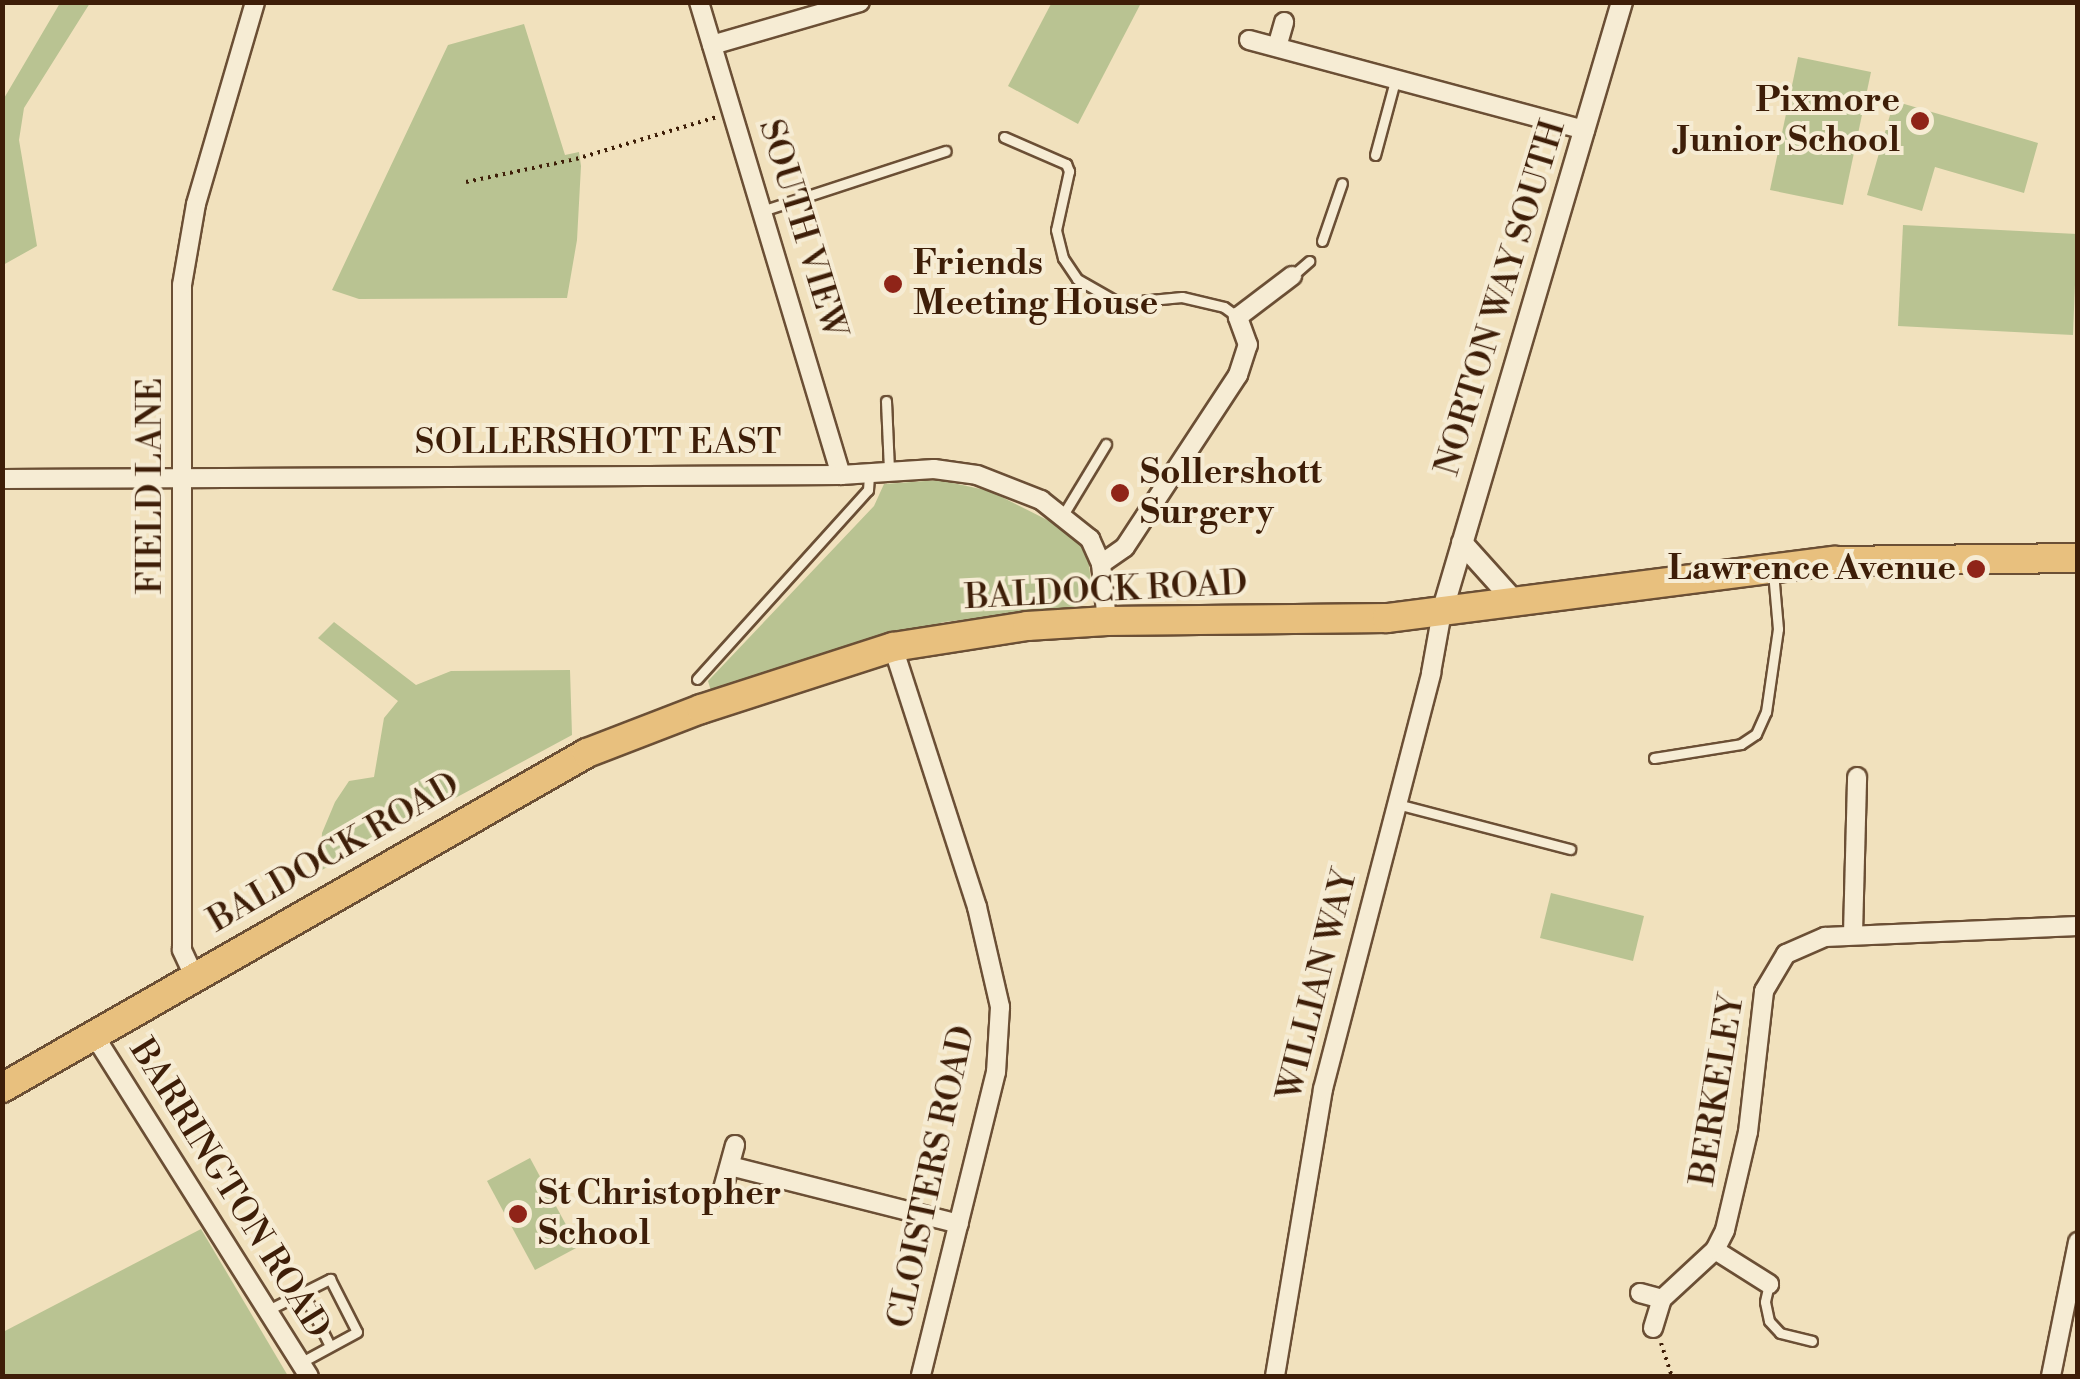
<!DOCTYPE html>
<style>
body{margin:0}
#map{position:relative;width:2080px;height:1379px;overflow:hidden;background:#f1e1bd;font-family:"Libre Bodoni",serif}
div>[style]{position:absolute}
.green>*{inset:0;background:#b9c392}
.path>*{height:4px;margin-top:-2px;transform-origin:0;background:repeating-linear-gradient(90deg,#3e1e08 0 2.5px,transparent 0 7.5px)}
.roads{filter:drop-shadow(2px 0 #6b4f35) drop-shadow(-2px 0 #6b4f35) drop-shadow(0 2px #6b4f35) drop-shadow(0 -2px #6b4f35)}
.service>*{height:9px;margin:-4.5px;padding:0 4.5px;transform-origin:4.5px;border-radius:4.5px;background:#f6ecd4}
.minor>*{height:18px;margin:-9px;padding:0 9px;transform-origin:9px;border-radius:9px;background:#f6ecd4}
.tertiary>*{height:20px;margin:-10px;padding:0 10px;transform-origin:10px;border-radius:10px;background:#f6ecd4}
.primary>*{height:28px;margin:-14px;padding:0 14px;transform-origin:14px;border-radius:14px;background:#e8c07e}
.dots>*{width:28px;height:28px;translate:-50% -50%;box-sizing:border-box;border:5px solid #f6ecd4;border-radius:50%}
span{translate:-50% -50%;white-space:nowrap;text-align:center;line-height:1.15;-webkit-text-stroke:8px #f6ecd4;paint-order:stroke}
.poi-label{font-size:35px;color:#3e1e08;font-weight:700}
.right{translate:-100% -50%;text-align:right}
.left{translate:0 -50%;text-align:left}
.street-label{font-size:35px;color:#3e1e08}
.frame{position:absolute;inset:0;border:5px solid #3e1e08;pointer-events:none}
</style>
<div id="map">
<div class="green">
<i style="clip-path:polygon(1052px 2px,1141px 3px,1078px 124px,1008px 86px)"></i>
<i style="clip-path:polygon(60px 3px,90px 3px,24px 108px,19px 140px,37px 246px,3px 265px,3px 100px)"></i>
<i style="clip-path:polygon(524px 24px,565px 155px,579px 152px,581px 166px,577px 240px,567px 298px,359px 299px,332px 290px,448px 45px)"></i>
<i style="clip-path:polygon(1798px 57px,1871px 72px,1843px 205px,1770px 190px)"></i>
<i style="clip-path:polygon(1894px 101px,2038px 143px,2024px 193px,1935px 167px,1922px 211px,1867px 195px)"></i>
<i style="clip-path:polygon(1903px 225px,2077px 234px,2073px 335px,1898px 326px)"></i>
<i style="clip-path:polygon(939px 480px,990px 491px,1071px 532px,1088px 555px,1092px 592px,1074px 607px,944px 622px,711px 691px,708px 681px,874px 506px,884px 484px)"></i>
<i style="clip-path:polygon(334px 622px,416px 685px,451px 671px,570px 670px,572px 735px,320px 871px,322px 833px,335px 802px,349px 781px,374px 777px,384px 718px,398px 701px,318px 638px)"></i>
<i style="clip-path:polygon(1551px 893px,1644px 916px,1633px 961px,1540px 938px)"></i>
<i style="clip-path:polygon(530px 1158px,578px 1247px,535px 1270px,487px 1181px)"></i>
<i style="clip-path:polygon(201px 1229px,288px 1376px,3px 1376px,3px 1332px)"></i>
</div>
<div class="path">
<i style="left:466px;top:182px;width:112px;rotate:-11.8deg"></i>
<i style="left:576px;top:159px;width:147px;rotate:-16.6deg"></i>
<i style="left:1661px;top:1343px;width:35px;rotate:72deg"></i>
</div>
<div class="roads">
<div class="service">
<i style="left:1004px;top:137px;width:68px;rotate:23.5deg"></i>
<i style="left:1066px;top:164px;width:8px;rotate:67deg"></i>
<i style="left:1069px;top:171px;width:60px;rotate:102.4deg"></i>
<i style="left:1056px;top:230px;width:29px;rotate:76deg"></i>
<i style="left:1063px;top:258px;width:25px;rotate:56deg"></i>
<i style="left:1077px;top:279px;width:48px;rotate:29.7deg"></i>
<i style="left:1119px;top:303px;width:63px;rotate:-5.4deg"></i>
<i style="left:1182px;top:297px;width:43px;rotate:13.4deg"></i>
<i style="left:1224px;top:307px;width:17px;rotate:36deg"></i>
<i style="left:1375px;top:155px;width:77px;rotate:-74.9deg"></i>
<i style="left:765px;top:210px;width:190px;rotate:-18.1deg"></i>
<i style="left:1322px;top:241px;width:61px;rotate:-71deg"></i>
<i style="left:1292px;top:276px;width:23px;rotate:-41deg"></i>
<i style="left:886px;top:401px;width:70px;rotate:87.5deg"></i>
<i style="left:1063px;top:515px;width:83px;rotate:-58.8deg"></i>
<i style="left:697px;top:679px;width:255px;rotate:-47.9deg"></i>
<i style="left:868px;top:490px;width:15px;rotate:-86deg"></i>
<i style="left:1654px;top:758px;width:88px;rotate:-9.1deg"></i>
<i style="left:1741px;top:744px;width:18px;rotate:-34deg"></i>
<i style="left:1756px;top:734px;width:24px;rotate:-66deg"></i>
<i style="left:1766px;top:712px;width:84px;rotate:-81.8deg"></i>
<i style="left:1778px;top:629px;width:57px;rotate:-95deg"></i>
<i style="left:1397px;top:804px;width:179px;rotate:14.6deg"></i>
<i style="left:1769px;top:1284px;width:18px;rotate:103deg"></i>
<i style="left:1765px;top:1302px;width:19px;rotate:78deg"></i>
<i style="left:1769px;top:1321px;width:16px;rotate:47deg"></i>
<i style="left:1780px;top:1333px;width:33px;rotate:14deg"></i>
<i style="left:303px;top:1292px;width:60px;rotate:63.4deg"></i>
<i style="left:266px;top:1311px;width:72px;rotate:-26.6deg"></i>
<i style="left:330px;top:1279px;width:59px;rotate:63deg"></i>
<i style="left:357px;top:1332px;width:65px;rotate:151.5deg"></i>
</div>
<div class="minor">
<i style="left:699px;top:2px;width:494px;rotate:73.3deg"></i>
<i style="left:1249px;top:40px;width:348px;rotate:15deg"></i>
<i style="left:712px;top:45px;width:154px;rotate:-16.2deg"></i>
<i style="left:1277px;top:47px;width:26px;rotate:-74deg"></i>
<i style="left:2px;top:479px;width:839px;rotate:-0.27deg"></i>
<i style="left:841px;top:475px;width:93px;rotate:-3.7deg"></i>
<i style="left:934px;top:469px;width:43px;rotate:7.9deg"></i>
<i style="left:977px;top:475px;width:69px;rotate:21.3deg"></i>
<i style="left:1041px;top:500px;width:63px;rotate:38.5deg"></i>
<i style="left:1090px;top:539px;width:27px;rotate:66deg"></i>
<i style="left:1101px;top:564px;width:57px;rotate:84deg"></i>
<i style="left:1101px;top:564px;width:29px;rotate:-35deg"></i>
<i style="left:1125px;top:547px;width:206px;rotate:-56.7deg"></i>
<i style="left:1238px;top:375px;width:32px;rotate:-72deg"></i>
<i style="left:1248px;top:345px;width:30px;rotate:-110deg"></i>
<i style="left:1238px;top:317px;width:68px;rotate:-37.2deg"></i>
<i style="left:893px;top:647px;width:273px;rotate:72.1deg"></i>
<i style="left:977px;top:907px;width:103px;rotate:77deg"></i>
<i style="left:1000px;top:1007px;width:65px;rotate:93.5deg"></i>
<i style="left:996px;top:1072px;width:313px;rotate:103.9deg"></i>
<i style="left:1853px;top:934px;width:157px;rotate:-88.5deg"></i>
<i style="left:194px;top:976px;width:29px;rotate:-115deg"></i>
<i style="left:182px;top:950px;width:665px;rotate:-90deg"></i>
<i style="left:182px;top:285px;width:82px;rotate:-80.2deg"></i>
<i style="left:196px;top:204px;width:210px;rotate:-73.7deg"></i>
<i style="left:94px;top:1035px;width:403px;rotate:57.8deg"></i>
<i style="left:730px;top:1166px;width:236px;rotate:14.2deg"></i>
<i style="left:721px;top:1196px;width:53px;rotate:-74.6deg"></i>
<i style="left:1715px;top:1250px;width:64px;rotate:32.2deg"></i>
<i style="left:1640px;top:1293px;width:23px;rotate:15deg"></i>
<i style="left:1653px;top:1328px;width:30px;rotate:-73deg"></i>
<i style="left:1662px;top:1299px;width:72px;rotate:-42.8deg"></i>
<i style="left:1715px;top:1250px;width:22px;rotate:-63deg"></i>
<i style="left:1725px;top:1230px;width:101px;rotate:-76.8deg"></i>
<i style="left:1748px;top:1132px;width:142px;rotate:-83.5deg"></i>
<i style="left:1764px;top:991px;width:43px;rotate:-59.3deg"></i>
<i style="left:1786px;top:954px;width:43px;rotate:-23.6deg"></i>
<i style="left:1825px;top:937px;width:253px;rotate:-2.5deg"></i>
<i style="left:1275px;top:1376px;width:291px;rotate:-80.5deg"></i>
<i style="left:1323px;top:1089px;width:430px;rotate:-75.4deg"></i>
<i style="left:1431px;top:673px;width:62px;rotate:-79.8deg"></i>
<i style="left:2051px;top:1376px;width:137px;rotate:-78.6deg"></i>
</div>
<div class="tertiary">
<i style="left:1462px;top:543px;width:81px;rotate:48deg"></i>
<i style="left:1442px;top:612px;width:636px;rotate:-73.56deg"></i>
</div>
<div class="primary">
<i style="left:2px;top:1088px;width:674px;rotate:-29.8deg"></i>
<i style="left:587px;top:753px;width:122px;rotate:-21.1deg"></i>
<i style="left:701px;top:709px;width:202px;rotate:-17.9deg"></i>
<i style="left:893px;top:647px;width:136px;rotate:-8.9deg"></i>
<i style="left:1027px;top:626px;width:80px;rotate:-3.6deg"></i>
<i style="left:1107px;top:621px;width:280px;rotate:-0.6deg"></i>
<i style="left:1387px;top:618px;width:451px;rotate:-7.3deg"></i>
<i style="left:1834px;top:561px;width:244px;rotate:-0.7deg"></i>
</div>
</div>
<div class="dots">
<i style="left:1920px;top:121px;background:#8f2418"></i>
<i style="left:893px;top:284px;background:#8f2418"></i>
<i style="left:1120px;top:493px;background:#8f2418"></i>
<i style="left:1976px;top:569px;background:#8f2418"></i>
<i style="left:518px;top:1214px;background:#8f2418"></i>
</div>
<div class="poi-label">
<span class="right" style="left:1900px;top:121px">Pixmore<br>Junior School</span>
<span class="left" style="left:913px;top:284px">Friends<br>Meeting House</span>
<span class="left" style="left:1140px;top:493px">Sollershott<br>Surgery</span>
<span class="right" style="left:1956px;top:569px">Lawrence Avenue</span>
<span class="left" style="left:538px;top:1214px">St Christopher<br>School</span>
</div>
<div class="street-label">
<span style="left:802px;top:229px;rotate:73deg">SOUTH VIEW</span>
<span style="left:1501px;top:298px;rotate:-73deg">NORTON WAY SOUTH</span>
<span style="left:598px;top:443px">SOLLERSHOTT EAST</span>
<span style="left:151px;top:486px;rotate:-90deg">FIELD LANE</span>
<span style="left:1106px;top:591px;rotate:-3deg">BALDOCK ROAD</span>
<span style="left:334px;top:853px;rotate:-30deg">BALDOCK ROAD</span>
<span style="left:1318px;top:985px;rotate:-76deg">WILLIAN WAY</span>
<span style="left:1718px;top:1090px;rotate:-81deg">BERKELEY</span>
<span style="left:932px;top:1177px;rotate:-78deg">CLOISTERS ROAD</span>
<span style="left:229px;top:1189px;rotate:58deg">BARRINGTON ROAD</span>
</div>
<div class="frame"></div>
</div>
